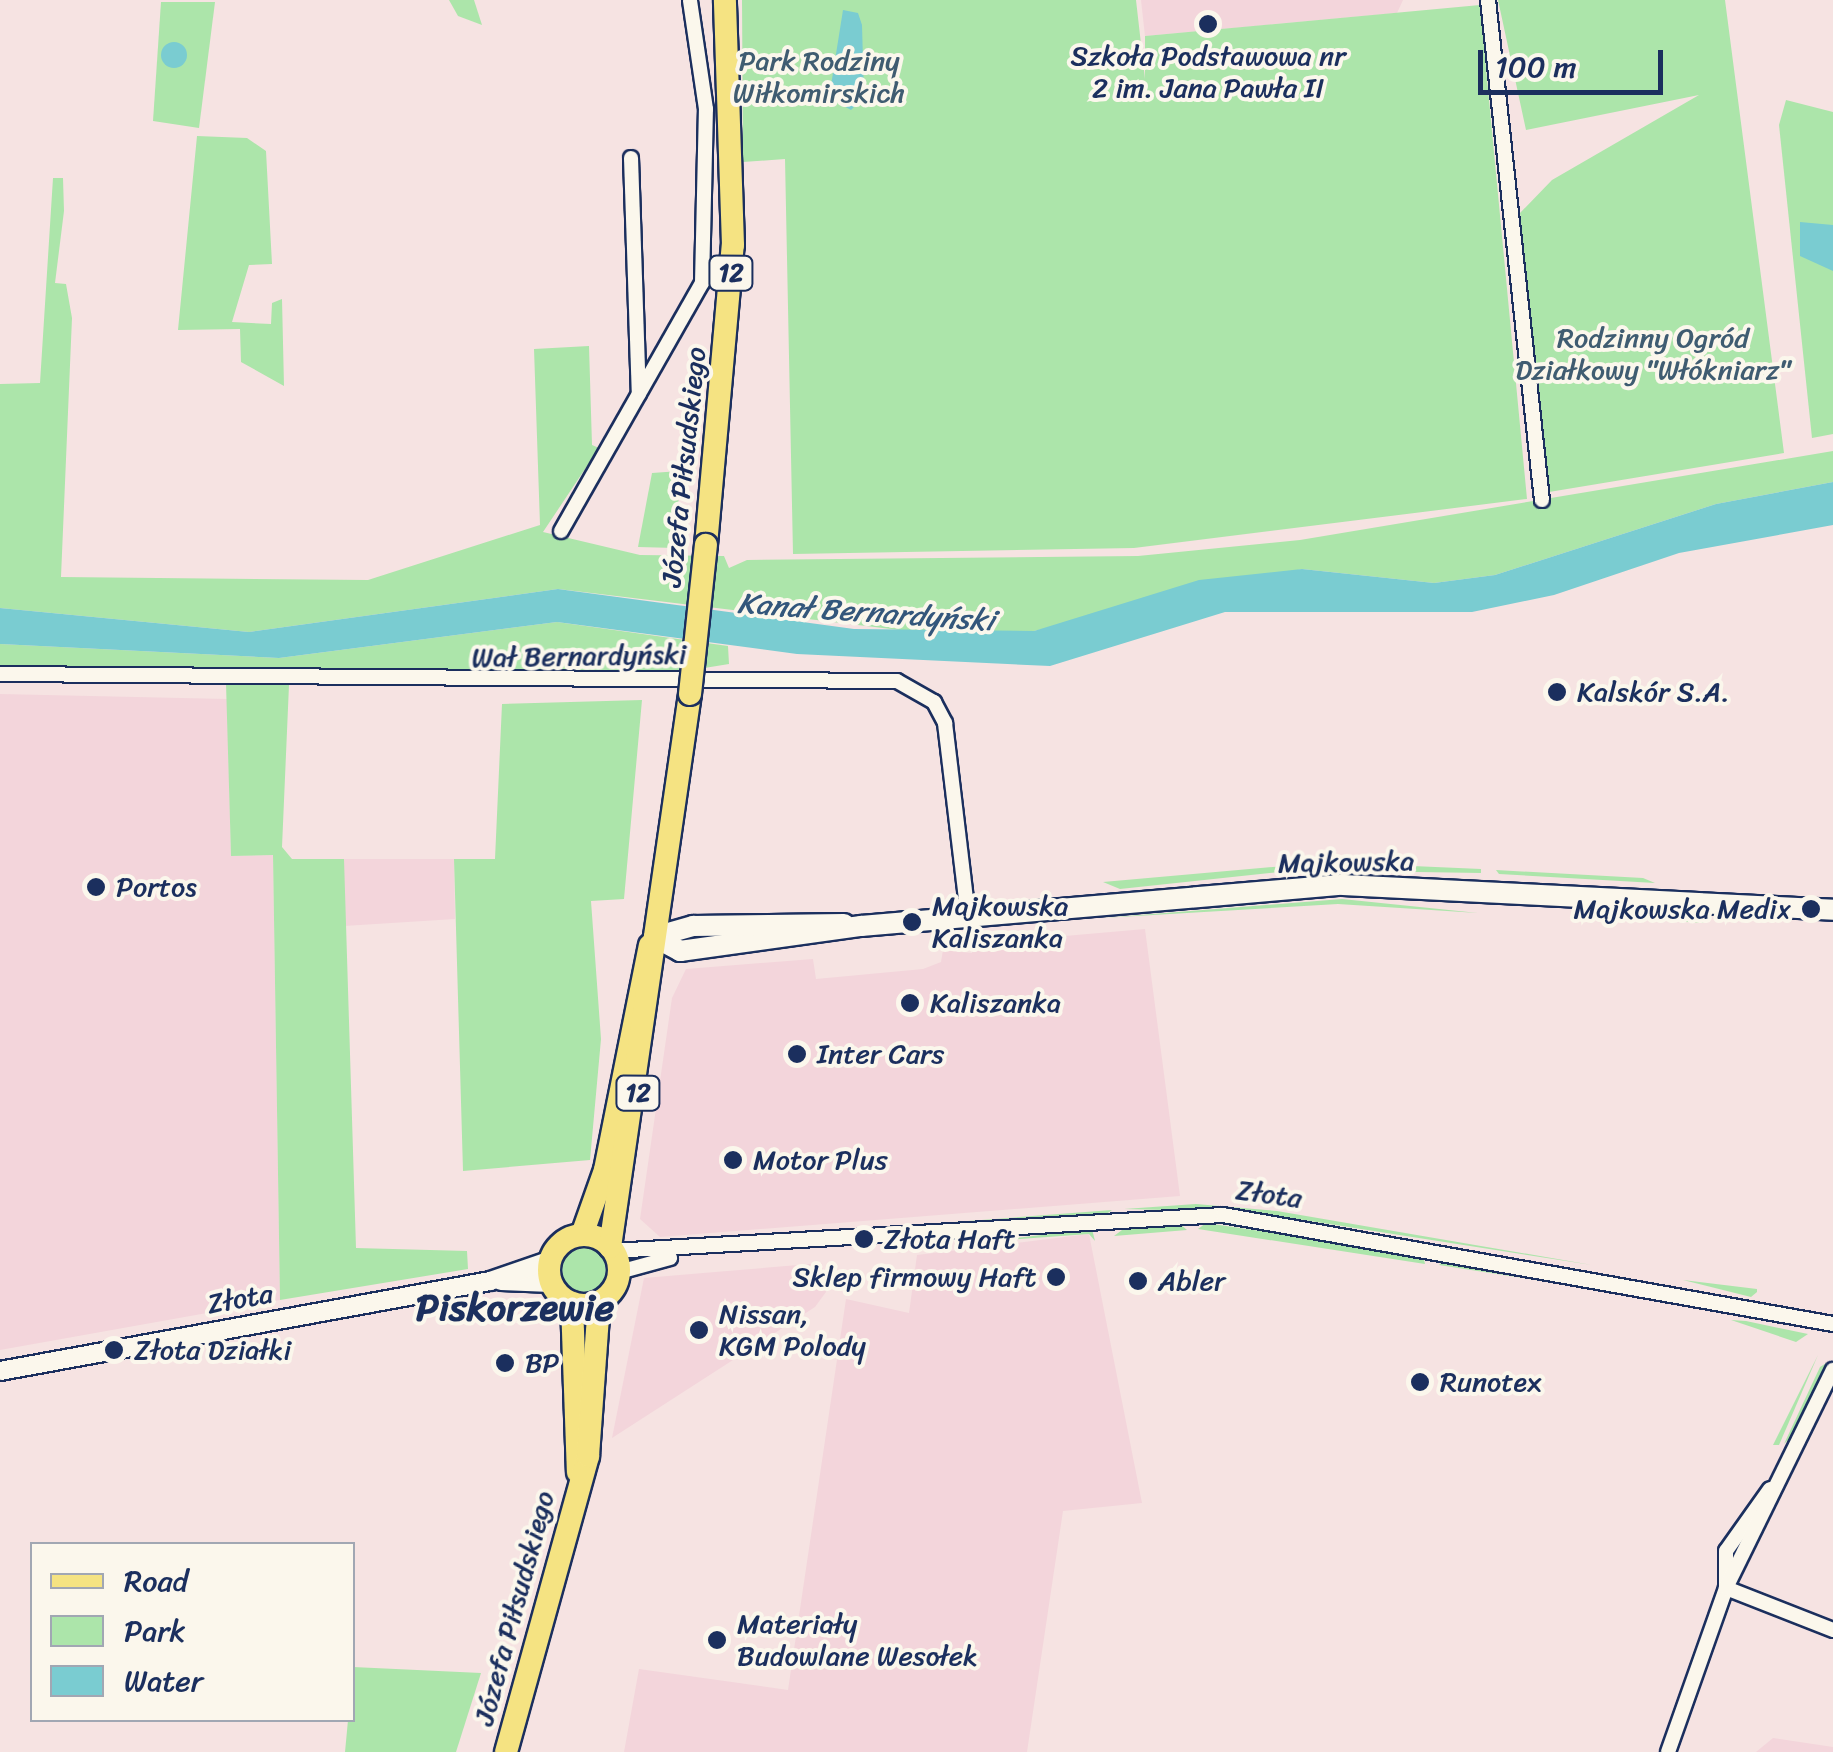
<!DOCTYPE html>
<meta charset="utf-8">
<style>
body{margin:0}
#map{position:relative;width:1833px;height:1752px;overflow:hidden;background:#f6e3e2;font-family:Sriracha,sans-serif}
div>[style]{position:absolute}
.built>*{inset:0;background:#f3d5db}
.green>*{inset:0;background:#ace5aa}
.round{border-radius:50%}
.water>*{inset:0;background:#7accd1}
.roads{filter:drop-shadow(2px 0 #1b2f5e) drop-shadow(-2px 0 #1b2f5e) drop-shadow(0 2px #1b2f5e) drop-shadow(0 -2px #1b2f5e)}
.minor>*{height:14px;margin:-7px;padding:0 7px;transform-origin:7px;border-radius:7px;background:#fbf7ec}
.tertiary>*{height:18px;margin:-9px;padding:0 9px;transform-origin:9px;border-radius:9px;background:#fbf7ec}
.secondary>*{height:20px;margin:-10px;padding:0 10px;transform-origin:10px;border-radius:10px;background:#fbf7ec}
.primary>*{height:22px;margin:-11px;padding:0 11px;transform-origin:11px;border-radius:11px;background:#f5e382}
.primary>.ring{margin:-11px;padding:0;box-sizing:content-box;background:none;border:22px solid #f5e382;border-radius:50%}
.bridges{filter:drop-shadow(2px 0 #1b2f5e) drop-shadow(-2px 0 #1b2f5e) drop-shadow(0 2px #1b2f5e) drop-shadow(0 -2px #1b2f5e)}
.primary-bridge>*{height:22px;margin:-11px;padding:0 11px;transform-origin:11px;border-radius:11px;background:#f5e382}
.dots>*{width:28px;height:28px;translate:-50% -50%;box-sizing:border-box;border:5px solid #fbf7ec;border-radius:50%}
span{translate:-50% -50%;white-space:nowrap;text-align:center;line-height:1.15;-webkit-text-stroke:8px #fbf7ec;paint-order:stroke}
.shield-label span{padding:2px 8px;background:#fbf7ec;border:2px solid;border-radius:8px;-webkit-text-stroke-width:0}
.shield-label{font-size:25px;color:#1b2f5e;font-weight:700}
.poi-label{font-size:28px;color:#1b2f5e}
.left{translate:0 -50%;text-align:left}
.right{translate:-100% -50%;text-align:right}
.park-label{font-size:28px;color:#3f5c71}
.street-label{font-size:28px;color:#1b2f5e}
.water-label{font-size:30px;color:#33567b;font-style:italic}
.district-label{font-size:38px;color:#1b2f5e;font-weight:700}
.legend{position:absolute;left:30px;top:1542px;width:325px;height:180px;box-sizing:border-box;background:#fbf7ec;border:2px solid #a1a7b3;margin:0;padding:12px 18px;list-style:none;font-size:30px;color:#1b2f5e}
.legend li{display:flex;align-items:center;gap:20px;height:50px}
.legend b{width:50px;border:2px solid #a1a7b3}
.scale{position:absolute;left:1478px;top:50px;width:185px;height:45px;box-sizing:border-box;border:5px solid #1b2f5e;border-top:0;padding-left:12px;font-size:30px;line-height:35px;white-space:nowrap;color:#1b2f5e;-webkit-text-stroke:8px #fbf7ec;paint-order:stroke}
</style>
<div id="map">
<div class="built">
<i style="clip-path:polygon(1141px 0,1403px 0,1397px 13px,1145px 36px)"></i>
<i style="clip-path:polygon(0 694px,227px 699px,231px 856px,273px 855px,280px 1300px,0 1350px)"></i>
<i style="clip-path:polygon(344px 859px,454px 859px,455px 919px,344px 926px)"></i>
<i style="clip-path:polygon(1145px 929px,1180px 1196px,660px 1237px,640px 1219px,672px 998px,686px 969px,813px 959px,816px 979px,923px 969px,941px 962px,943px 950px,972px 953px,972px 944px)"></i>
<i style="clip-path:polygon(1089px 1234px,1142px 1503px,1063px 1511px,1027px 1752px,624px 1752px,639px 1669px,788px 1690px,846px 1299px,909px 1313px,917px 1255px)"></i>
<i style="clip-path:polygon(822px 1263px,826px 1292px,815px 1307px,612px 1438px,644px 1278px)"></i>
<i style="clip-path:polygon(1773px 1738px,1833px 1747px,1833px 1752px,1756px 1752px)"></i>
</div>
<div class="green">
<i style="clip-path:polygon(449px 0,474px 0,482px 25px,458px 16px)"></i>
<i style="clip-path:polygon(742px 0,1136px 0,1145px 79px,1145px 36px,1480px 5px,1527px 499px,1134px 548px,793px 554px,785px 159px,743px 162px)"></i>
<i style="clip-path:polygon(1498px 0,1725px 0,1784px 453px,1549px 492px,1520px 213px,1552px 180px,1699px 95px,1526px 130px)"></i>
<i style="clip-path:polygon(161px 2px,215px 2px,199px 128px,153px 121px)"></i>
<i style="clip-path:polygon(1786px 100px,1833px 112px,1833px 434px,1812px 438px,1779px 125px)"></i>
<i style="clip-path:polygon(197px 136px,247px 138px,266px 151px,272px 264px,249px 265px,232px 322px,271px 324px,272px 303px,282px 299px,284px 386px,241px 362px,240px 329px,178px 330px)"></i>
<i style="clip-path:polygon(53px 178px,63px 178px,64px 211px,55px 283px,66px 284px,72px 318px,61px 577px,368px 580px,540px 525px,534px 349px,589px 346px,592px 445px,599px 448px,543px 532px,640px 555px,724px 556px,729px 568px,747px 560px,1138px 556px,1300px 540px,1833px 451px,1833px 482px,1716px 504px,1495px 575px,1434px 583px,1302px 569px,1034px 631px,958px 637px,558px 589px,249px 632px,0 608px,0 384px,40px 383px)"></i>
<i style="clip-path:polygon(680px 471px,676px 548px,638px 547px,652px 473px)"></i>
<i style="clip-path:polygon(557px 622px,728px 646px,729px 664px,655px 676px,0 668px,0 644px,279px 658px)"></i>
<i style="clip-path:polygon(226px 683px,289px 685px,282px 847px,292px 859px,344px 859px,356px 1248px,467px 1251px,468px 1269px,280px 1300px,273px 855px,231px 856px)"></i>
<i style="clip-path:polygon(642px 700px,624px 899px,591px 901px,601px 1039px,590px 1160px,463px 1171px,454px 859px,495px 859px,502px 704px)"></i>
<i style="clip-path:polygon(1318px 863px,1335px 866px,1120px 889px,1103px 882px)"></i>
<i style="clip-path:polygon(1344px 863px,1481px 869px,1481px 873px,1355px 871px)"></i>
<i style="clip-path:polygon(1496px 870px,1643px 878px,1655px 883px,1499px 874px)"></i>
<i style="clip-path:polygon(1342px 899px,1478px 913px,1338px 904px,1102px 918px)"></i>
<i style="clip-path:polygon(1597px 912px,1694px 916px,1704px 923px,1592px 916px)"></i>
<i style="clip-path:polygon(1196px 1204px,1277px 1211px,1592px 1265px,1252px 1212px,1124px 1209px)"></i>
<i style="clip-path:polygon(1112px 1210px,1105px 1215px,888px 1227px)"></i>
<i style="clip-path:polygon(1206px 1223px,1423px 1255px,1425px 1264px,1198px 1229px)"></i>
<i style="clip-path:polygon(1180px 1224px,1187px 1230px,1114px 1236px,1126px 1227px)"></i>
<i style="clip-path:polygon(1092px 1229px,1095px 1241px,1089px 1234px,990px 1241px)"></i>
<i class="round" style="left:562px;top:1248px;width:44px;height:44px"></i>
<i style="clip-path:polygon(1445px 1259px,1682px 1303px,1439px 1265px)"></i>
<i style="clip-path:polygon(1683px 1280px,1757px 1289px,1757px 1292px,1751px 1297px)"></i>
<i style="clip-path:polygon(1731px 1320px,1746px 1321px,1808px 1334px,1796px 1342px)"></i>
<i style="clip-path:polygon(1818px 1355px,1779px 1445px,1773px 1445px)"></i>
<i style="clip-path:polygon(1828px 1362px,1792px 1436px,1784px 1444px,1820px 1367px)"></i>
<i style="clip-path:polygon(353px 1667px,481px 1673px,456px 1752px,345px 1752px)"></i>
</div>
<div class="water">
<i style="clip-path:polygon(843px 10px,858px 13px,862px 25px,864px 97px,851px 110px,829px 98px)"></i>
<i class="round" style="left:161px;top:42px;width:26px;height:26px"></i>
<i style="clip-path:polygon(1800px 222px,1833px 225px,1833px 271px,1800px 256px)"></i>
<i style="clip-path:polygon(1833px 482px,1833px 525px,1679px 553px,1554px 595px,1472px 612px,1225px 612px,1050px 666px,797px 654px,557px 622px,279px 658px,0 644px,0 608px,249px 632px,558px 589px,854px 629px,1034px 631px,1199px 580px,1302px 569px,1434px 583px,1495px 575px,1716px 504px)"></i>
</div>
<div class="roads">
<div class="minor">
<i style="left:1488px;top:0;width:503px;rotate:83.84deg"></i>
<i style="left:631px;top:158px;width:236px;rotate:88.1deg"></i>
<i style="left:561px;top:531px;width:285px;rotate:-60.4deg"></i>
<i style="left:702px;top:283px;width:174px;rotate:-88.7deg"></i>
<i style="left:706px;top:109px;width:110px;rotate:-98.4deg"></i>
<i style="left:0;top:674px;width:897px;rotate:0.45deg"></i>
<i style="left:897px;top:681px;width:43px;rotate:29.6deg"></i>
<i style="left:934px;top:702px;width:24px;rotate:62deg"></i>
<i style="left:945px;top:723px;width:194px;rotate:83.2deg"></i>
<i style="left:613px;top:1251px;width:611px;rotate:-3.38deg"></i>
<i style="left:1223px;top:1215px;width:620px;rotate:10.13deg"></i>
<i style="left:619px;top:1272px;width:53px;rotate:-15.4deg"></i>
<i style="left:1726px;top:1588px;width:37px;rotate:-90deg"></i>
<i style="left:1726px;top:1551px;width:76px;rotate:-54.6deg"></i>
<i style="left:1726px;top:1588px;width:115px;rotate:21.4deg"></i>
<i style="left:1668px;top:1752px;width:174px;rotate:-70.5deg"></i>
<i style="left:1726px;top:1588px;width:243px;rotate:-63.9deg"></i>
</div>
<div class="tertiary">
<i style="left:501px;top:1281px;width:50px;rotate:2.3deg"></i>
<i style="left:0;top:1371px;width:498px;rotate:-10.4deg"></i>
<i style="left:490px;top:1281px;width:65px;rotate:-19deg"></i>
</div>
<div class="secondary">
<i style="left:654px;top:937px;width:30px;rotate:28deg"></i>
<i style="left:680px;top:951px;width:183px;rotate:-7.9deg"></i>
<i style="left:861px;top:926px;width:484px;rotate:-4.9deg"></i>
<i style="left:1343px;top:885px;width:491px;rotate:2.9deg"></i>
<i style="left:654px;top:937px;width:41px;rotate:-15.8deg"></i>
<i style="left:693px;top:926px;width:151px;rotate:-0.8deg"></i>
</div>
<div class="primary">
<i style="left:706px;top:545px;width:301px;rotate:-84.9deg"></i>
<i style="left:733px;top:245px;width:245px;rotate:-91.9deg"></i>
<i style="left:582px;top:1235px;width:69px;rotate:-70.5deg"></i>
<i style="left:605px;top:1170px;width:229px;rotate:-78.7deg"></i>
<i class="ring" style="left:549px;top:1235px;width:48px;height:48px"></i>
<i style="left:610px;top:1247px;width:559px;rotate:-81.77deg"></i>
<i style="left:572px;top:1303px;width:169px;rotate:88deg"></i>
<i style="left:506px;top:1752px;width:307px;rotate:-74.5deg"></i>
<i style="left:588px;top:1456px;width:154px;rotate:-85.9deg"></i>
</div>
</div>
<div class="bridges">
<div class="primary-bridge">
<i style="left:690px;top:694px;width:150px;rotate:-83.9deg"></i>
</div>
</div>
<div class="dots">
<i style="left:1208px;top:24px;background:#1b2f5e"></i>
<i style="left:1557px;top:692px;background:#1b2f5e"></i>
<i style="left:96px;top:887px;background:#1b2f5e"></i>
<i style="left:1811px;top:909px;background:#1b2f5e"></i>
<i style="left:912px;top:922px;background:#1b2f5e"></i>
<i style="left:910px;top:1003px;background:#1b2f5e"></i>
<i style="left:797px;top:1054px;background:#1b2f5e"></i>
<i style="left:733px;top:1160px;background:#1b2f5e"></i>
<i style="left:864px;top:1239px;background:#1b2f5e"></i>
<i style="left:1056px;top:1277px;background:#1b2f5e"></i>
<i style="left:1138px;top:1281px;background:#1b2f5e"></i>
<i style="left:699px;top:1330px;background:#1b2f5e"></i>
<i style="left:114px;top:1350px;background:#1b2f5e"></i>
<i style="left:505px;top:1363px;background:#1b2f5e"></i>
<i style="left:1420px;top:1382px;background:#1b2f5e"></i>
<i style="left:717px;top:1640px;background:#1b2f5e"></i>
</div>
<div class="shield-label">
<span style="left:731px;top:273px">12</span>
<span style="left:638px;top:1093px">12</span>
</div>
<div class="poi-label">
<span style="left:1208px;top:72px">Szkoła Podstawowa nr<br>2 im. Jana Pawła II</span>
<span class="left" style="left:1577px;top:692px">Kalskór S.A.</span>
<span class="left" style="left:116px;top:887px">Portos</span>
<span class="left" style="left:932px;top:922px">Majkowska<br>Kaliszanka</span>
<span class="right" style="left:1791px;top:909px">Majkowska Medix</span>
<span class="left" style="left:930px;top:1003px">Kaliszanka</span>
<span class="left" style="left:817px;top:1054px">Inter Cars</span>
<span class="left" style="left:753px;top:1160px">Motor Plus</span>
<span class="left" style="left:884px;top:1239px">Złota Haft</span>
<span class="right" style="left:1036px;top:1277px">Sklep firmowy Haft</span>
<span class="left" style="left:1158px;top:1281px">Abler</span>
<span class="left" style="left:719px;top:1330px">Nissan,<br>KGM Polody</span>
<span class="left" style="left:134px;top:1350px">Złota Działki</span>
<span class="left" style="left:525px;top:1363px">BP</span>
<span class="left" style="left:1440px;top:1382px">Runotex</span>
<span class="left" style="left:737px;top:1640px">Materiały<br>Budowlane Wesołek</span>
</div>
<div class="park-label">
<span style="left:819px;top:77px">Park Rodziny<br>Wiłkomirskich</span>
<span style="left:1653px;top:354px">Rodzinny Ogród<br>Działkowy "Włókniarz"</span>
</div>
<div class="street-label">
<span style="left:684px;top:467px;rotate:-84deg">Józefa Piłsudskiego</span>
<span style="left:579px;top:656px;rotate:-1deg">Wał Bernardyński</span>
<span style="left:1346px;top:862px;rotate:-1deg">Majkowska</span>
<span style="left:1269px;top:1194px;rotate:8deg">Złota</span>
<span style="left:240px;top:1299px;rotate:-10deg">Złota</span>
<span style="left:514px;top:1608px;rotate:-75deg">Józefa Piłsudskiego</span>
</div>
<div class="water-label">
<span style="left:866px;top:612px;rotate:4deg">Kanał Bernardyński</span>
</div>
<div class="district-label">
<span style="left:515px;top:1308px">Piskorzewie</span>
</div>
<ul class="legend">
<li><b style="height:12px;background:#f5e382"></b>Road</li>
<li><b style="height:28px;background:#ace5aa"></b>Park</li>
<li><b style="height:28px;background:#7accd1"></b>Water</li>
</ul>
<div class="scale">100 m</div>
</div>
